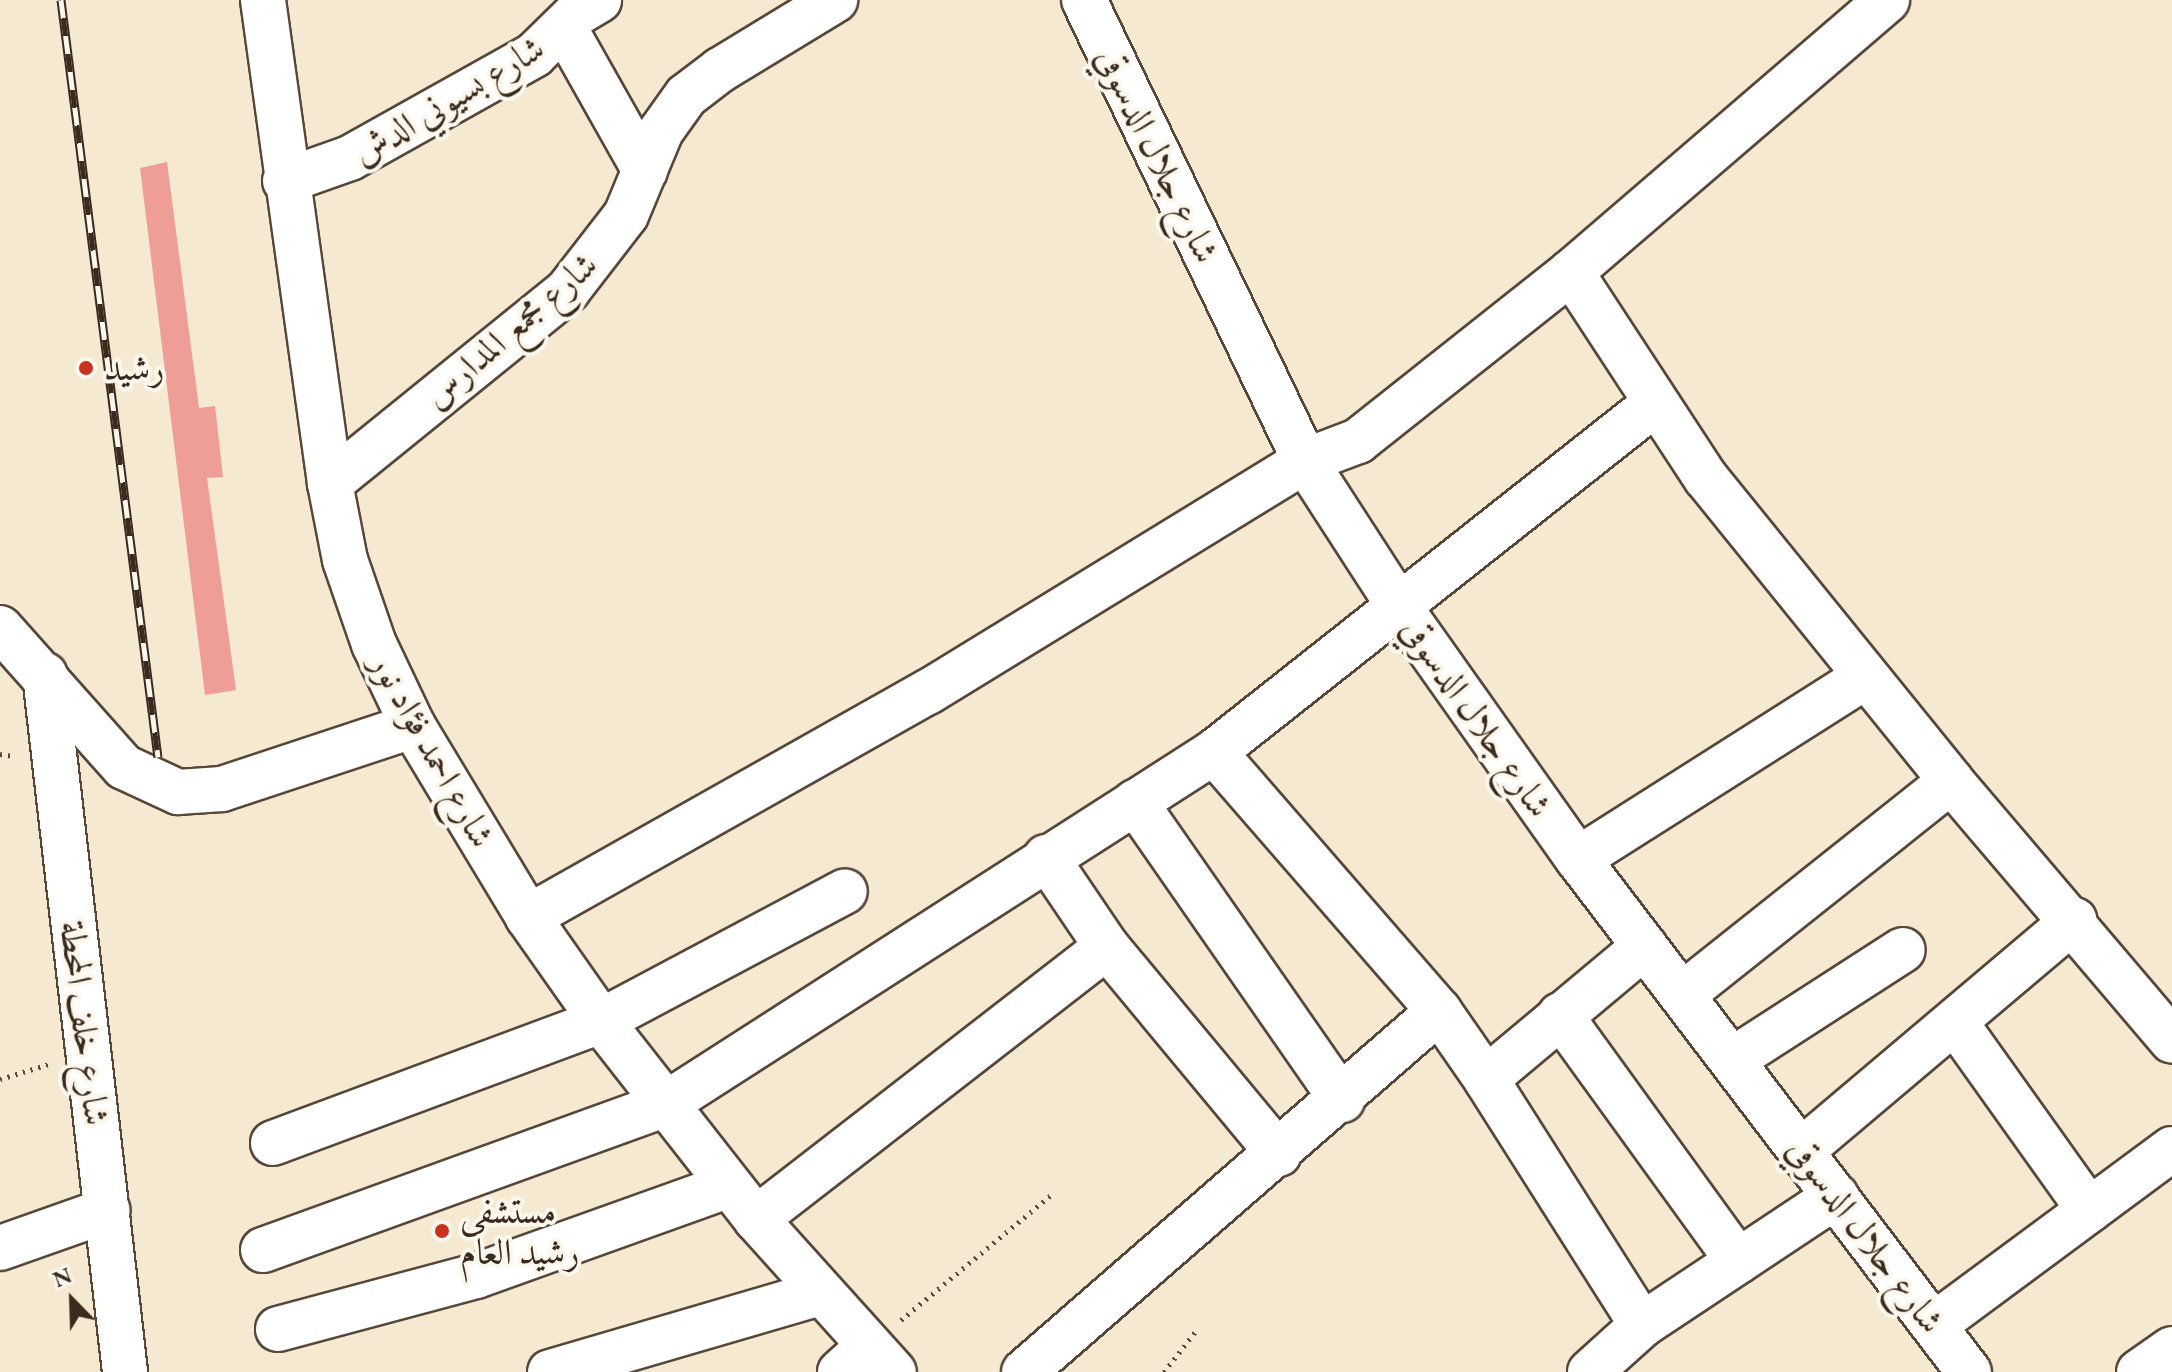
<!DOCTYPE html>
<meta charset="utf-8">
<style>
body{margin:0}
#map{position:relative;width:2172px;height:1372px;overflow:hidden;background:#f5e9d2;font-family:"EB Garamond",Amiri,serif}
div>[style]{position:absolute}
.building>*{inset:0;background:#ee9e97}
.path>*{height:5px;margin-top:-2.5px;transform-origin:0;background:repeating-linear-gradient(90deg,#574739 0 2px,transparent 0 8px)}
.roads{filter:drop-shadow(2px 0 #574739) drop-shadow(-2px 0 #574739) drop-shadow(0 2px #574739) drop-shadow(0 -2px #574739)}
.minor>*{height:44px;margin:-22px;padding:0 22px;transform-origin:22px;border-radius:22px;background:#fff}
.rail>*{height:9px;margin-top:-4.5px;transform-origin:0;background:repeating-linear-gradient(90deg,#fbf7ec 0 18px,#3b2a1e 0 36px);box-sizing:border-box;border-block:2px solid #3b2a1e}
.dots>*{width:22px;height:22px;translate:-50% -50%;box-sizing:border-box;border:4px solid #fbf7ec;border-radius:50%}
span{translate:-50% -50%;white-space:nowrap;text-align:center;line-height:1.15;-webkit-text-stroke:8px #fbf7ec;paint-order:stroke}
.street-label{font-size:36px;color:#3b2a1e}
.poi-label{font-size:36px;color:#3b2a1e}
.left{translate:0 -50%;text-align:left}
.north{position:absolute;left:32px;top:1260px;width:80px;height:80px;-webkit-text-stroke:6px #fbf7ec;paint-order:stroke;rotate:337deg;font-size:22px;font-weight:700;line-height:32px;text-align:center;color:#3b2a1e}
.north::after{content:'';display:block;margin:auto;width:28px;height:36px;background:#3b2a1e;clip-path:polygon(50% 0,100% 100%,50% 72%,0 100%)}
</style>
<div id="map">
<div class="building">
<i style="clip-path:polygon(167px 162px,199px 408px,215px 406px,223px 477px,207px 478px,236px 690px,205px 695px,140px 168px)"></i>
</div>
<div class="path">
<i style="left:0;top:754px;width:13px;rotate:9deg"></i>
<i style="left:0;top:1079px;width:51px;rotate:-17deg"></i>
<i style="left:901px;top:1320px;width:195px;rotate:-39.8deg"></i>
<i style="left:1164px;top:1372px;width:51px;rotate:-52.2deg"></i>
</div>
<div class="roads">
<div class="minor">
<i style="left:263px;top:0;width:488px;rotate:82.1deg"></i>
<i style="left:330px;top:483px;width:78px;rotate:79deg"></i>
<i style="left:345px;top:560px;width:89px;rotate:71deg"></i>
<i style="left:374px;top:644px;width:91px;rotate:64.6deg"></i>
<i style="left:413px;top:726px;width:223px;rotate:58.9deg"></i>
<i style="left:528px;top:917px;width:127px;rotate:54.9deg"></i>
<i style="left:601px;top:1021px;width:251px;rotate:51.9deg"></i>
<i style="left:756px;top:1219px;width:206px;rotate:48deg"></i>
<i style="left:1084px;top:0;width:511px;rotate:64.39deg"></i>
<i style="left:1305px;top:461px;width:171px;rotate:57.1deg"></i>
<i style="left:1398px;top:605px;width:311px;rotate:54.7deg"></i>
<i style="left:1578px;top:859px;width:645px;rotate:52.69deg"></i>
<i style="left:564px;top:27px;width:165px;rotate:60.6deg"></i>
<i style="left:285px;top:181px;width:69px;rotate:-19.5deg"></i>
<i style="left:350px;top:158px;width:211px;rotate:-29.2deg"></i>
<i style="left:534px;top:55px;width:59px;rotate:-44.3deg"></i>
<i style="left:576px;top:14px;width:27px;rotate:-31deg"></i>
<i style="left:1571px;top:272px;width:246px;rotate:56.8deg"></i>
<i style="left:1706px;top:478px;width:390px;rotate:51deg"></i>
<i style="left:1951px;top:781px;width:341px;rotate:49.6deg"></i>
<i style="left:330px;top:483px;width:306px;rotate:-39deg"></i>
<i style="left:568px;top:290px;width:95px;rotate:-52.3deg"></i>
<i style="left:626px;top:215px;width:91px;rotate:-67.4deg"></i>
<i style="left:661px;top:131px;width:43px;rotate:-54.5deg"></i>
<i style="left:686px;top:96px;width:43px;rotate:-37.4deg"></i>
<i style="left:720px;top:70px;width:135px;rotate:-31.3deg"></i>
<i style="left:0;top:628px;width:186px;rotate:48.3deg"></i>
<i style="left:124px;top:767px;width:60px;rotate:24.8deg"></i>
<i style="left:178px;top:792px;width:44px;rotate:-3.9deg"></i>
<i style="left:222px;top:789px;width:201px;rotate:-18.3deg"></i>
<i style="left:45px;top:675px;width:702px;rotate:83.45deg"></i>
<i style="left:1135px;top:802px;width:363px;rotate:55.2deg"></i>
<i style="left:1046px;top:857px;width:109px;rotate:55.9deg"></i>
<i style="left:1578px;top:859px;width:340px;rotate:-32.4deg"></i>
<i style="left:528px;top:917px;width:459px;rotate:-29.4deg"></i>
<i style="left:928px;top:692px;width:442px;rotate:-31.5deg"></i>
<i style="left:1305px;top:461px;width:57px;rotate:-20.7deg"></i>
<i style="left:1358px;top:441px;width:272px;rotate:-38.4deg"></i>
<i style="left:1571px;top:272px;width:417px;rotate:-40.7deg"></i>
<i style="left:1682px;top:995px;width:344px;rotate:-38.5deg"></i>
<i style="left:1439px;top:1011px;width:83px;rotate:55.3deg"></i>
<i style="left:1560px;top:1015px;width:304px;rotate:54.1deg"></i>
<i style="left:1955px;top:1022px;width:231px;rotate:54.5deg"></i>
<i style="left:1732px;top:1060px;width:203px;rotate:-32.8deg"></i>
<i style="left:273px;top:1143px;width:350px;rotate:-20.4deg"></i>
<i style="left:601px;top:1021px;width:276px;rotate:-28deg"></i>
<i style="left:1801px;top:1151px;width:358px;rotate:-40.2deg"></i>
<i style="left:756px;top:1219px;width:444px;rotate:-37.8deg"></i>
<i style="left:1107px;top:947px;width:269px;rotate:50.3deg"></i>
<i style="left:0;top:1248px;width:114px;rotate:-19.4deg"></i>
<i style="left:263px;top:1250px;width:426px;rotate:-19.9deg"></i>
<i style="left:664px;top:1105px;width:654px;rotate:-32.69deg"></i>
<i style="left:1214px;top:752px;width:560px;rotate:-38.32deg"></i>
<i style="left:1642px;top:1325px;width:291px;rotate:-122.4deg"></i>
<i style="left:1486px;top:1079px;width:207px;rotate:-39.9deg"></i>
<i style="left:1934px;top:1325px;width:296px;rotate:-36.5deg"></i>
<i style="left:278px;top:1329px;width:205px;rotate:-15deg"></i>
<i style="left:476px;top:1276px;width:268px;rotate:-19.7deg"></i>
<i style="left:550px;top:1372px;width:281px;rotate:-16.3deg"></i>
<i style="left:840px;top:1372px;width:38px;rotate:-42deg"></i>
<i style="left:1024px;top:1372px;width:550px;rotate:-41.02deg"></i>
<i style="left:1439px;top:1011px;width:343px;rotate:-131deg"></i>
<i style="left:1590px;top:1372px;width:70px;rotate:-42.1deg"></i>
<i style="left:1642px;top:1325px;width:233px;rotate:-33.6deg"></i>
<i style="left:2139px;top:1372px;width:40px;rotate:-34.9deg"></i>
</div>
</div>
<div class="rail">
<i style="left:61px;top:0;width:763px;rotate:82.7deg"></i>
</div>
<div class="dots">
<i style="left:86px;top:368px;background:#c8321e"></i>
<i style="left:442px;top:1231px;background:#c8321e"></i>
</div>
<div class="street-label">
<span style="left:448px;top:100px;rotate:-31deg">شارع بسيوني الدش</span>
<span style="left:1158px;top:155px;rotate:64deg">شارع جلال الدسوقي</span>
<span style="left:510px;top:330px;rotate:-41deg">شارع مجمع المدارس</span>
<span style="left:1477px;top:717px;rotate:55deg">شارع جلال الدسوقي</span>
<span style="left:433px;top:750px;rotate:61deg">شارع احمد فؤاد نور</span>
<span style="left:85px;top:1023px;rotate:83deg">شارع خلف المحطة</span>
<span style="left:1866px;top:1235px;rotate:53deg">شارع جلال الدسوقي</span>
</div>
<div class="poi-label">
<span class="left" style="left:104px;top:368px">رشيد</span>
<span class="left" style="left:460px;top:1231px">مستشفى<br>رشيد العام</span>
</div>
<div class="north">N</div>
</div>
